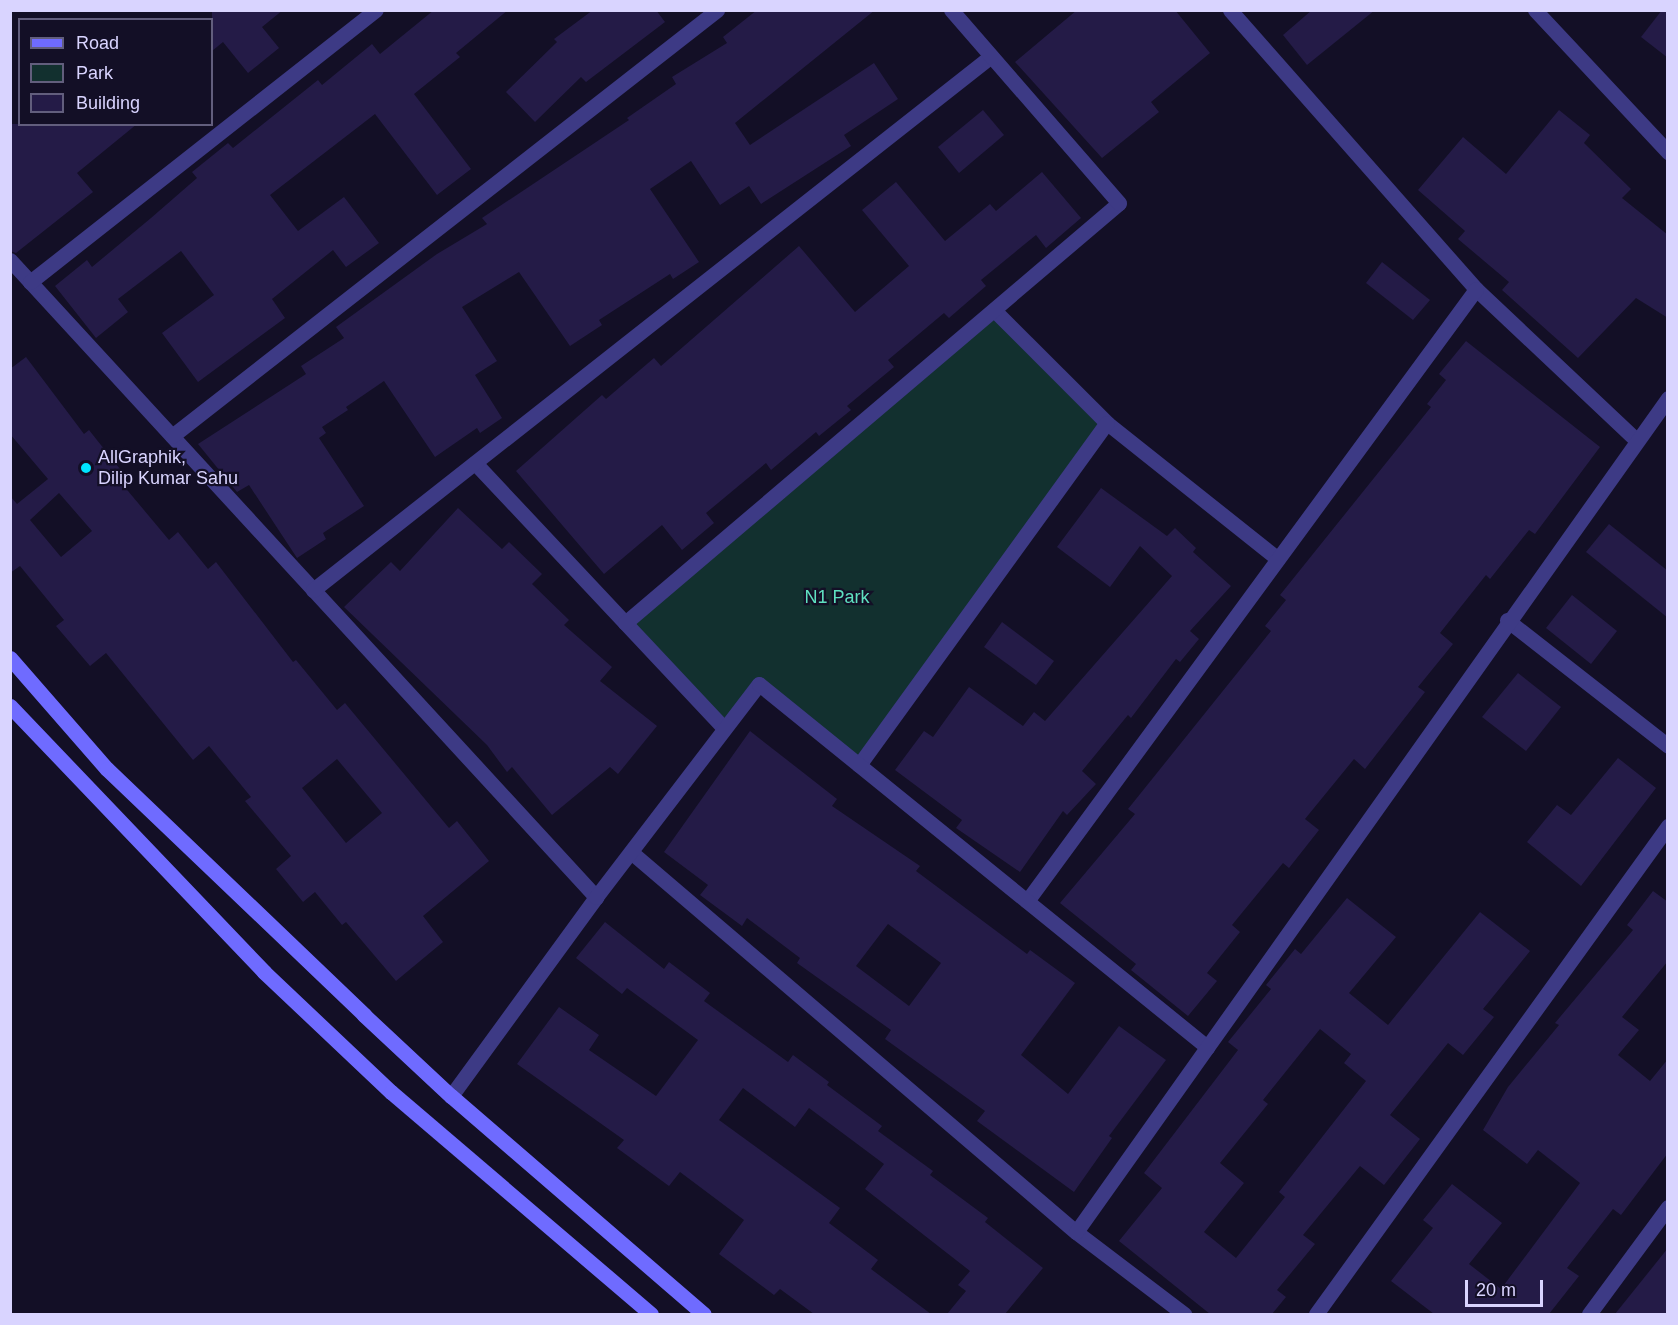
<!DOCTYPE html>
<style>
body{margin:0}
#map{position:relative;width:1678px;height:1325px;overflow:hidden;background:#130f26;font-family:Arial,sans-serif}
div>[style]{position:absolute}
.green>*{inset:0;background:#12302f}
.building>*{inset:0;background:#241b47}
.street>*{height:15px;margin:-7.5px;padding:0 7.5px;transform-origin:7.5px;border-radius:7.5px;background:#3d3a85}
.secondary>*{height:15px;margin:-7.5px;padding:0 7.5px;transform-origin:7.5px;border-radius:7.5px;background:#6f6bff}
.dots>*{width:16px;height:16px;translate:-50% -50%;box-sizing:border-box;border:3px solid #130f26;border-radius:50%}
span{translate:-50% -50%;white-space:nowrap;text-align:center;line-height:1.15;-webkit-text-stroke:4.5px #130f26;paint-order:stroke}
.poi-label{font-size:18px;color:#d9d4ff}
.left{translate:0 -50%;text-align:left}
.park-label{font-size:18px;color:#5fe0c0}
.frame{position:absolute;inset:0;border:12px solid #d9d4ff;pointer-events:none}
.legend{position:absolute;left:18px;top:18px;width:195px;height:108px;box-sizing:border-box;background:#130f26;border:2px solid #625e7d;margin:0;padding:8px 10px;list-style:none;font-size:18px;color:#d9d4ff}
.legend li{display:flex;align-items:center;gap:12px;height:30px}
.legend b{width:30px;border:2px solid #625e7d}
.scale{position:absolute;left:1465px;top:1280px;width:78px;height:27px;box-sizing:border-box;border:3px solid #d9d4ff;border-top:0;padding-left:8px;font-size:18px;line-height:21px;white-space:nowrap;color:#d9d4ff;-webkit-text-stroke:4px #130f26;paint-order:stroke}
</style>
<div id="map">
<div class="green">
<i style="clip-path:polygon(994px 310px,1107px 423px,859px 765px,760px 685px,724px 728px,625px 623px)"></i>
</div>
<div class="building">
<i style="clip-path:polygon(212px 10px,283px 10px,262px 27px,279px 48px,248px 73px,223px 42px,212px 51px)"></i>
<i style="clip-path:polygon(434px 10px,508px 10px,456px 53px,460px 57px,414px 94px,471px 169px,437px 195px,375px 114px,270px 195px,298px 231px,344px 197px,379px 243px,346px 267px,333px 250px,272px 299px,285px 318px,198px 382px,162px 333px,214px 295px,181px 251px,118px 299px,128px 312px,96px 338px,55px 286px,87px 260px,92px 267px,151px 218px,197px 178px,192px 172px,228px 143px,233px 148px,318px 80px,322px 85px,372px 44px,380px 54px)"></i>
<i style="clip-path:polygon(593px 10px,656px 10px,665px 22px,586px 82px,581px 77px,535px 122px,506px 92px,557px 42px,554px 39px)"></i>
<i style="clip-path:polygon(757px 10px,875px 10px,735px 123px,750px 145px,874px 63px,898px 99px,844px 135px,851px 146px,761px 204px,749px 186px,720px 205px,691px 161px,650px 189px,699px 262px,673px 279px,670px 274px,599px 320px,602px 325px,570px 346px,519px 272px,462px 307px,497px 361px,475px 375px,502px 418px,480px 433px,477px 428px,435px 457px,384px 381px,346px 407px,348px 410px,322px 427px,326px 433px,319px 438px,364px 506px,323px 533px,326px 539px,297px 558px,249px 485px,237px 492px,198px 444px,306px 374px,301px 366px,344px 338px,336px 327px,437px 254px,487px 224px,482px 218px,629px 120px,627px 118px,676px 84px,672px 77px,727px 43px,723px 37px)"></i>
<i style="clip-path:polygon(1077px 10px,1175px 10px,1210px 53px,1151px 102px,1159px 112px,1102px 158px,1015px 62px)"></i>
<i style="clip-path:polygon(1312px 10px,1375px 10px,1307px 65px,1283px 35px)"></i>
<i style="clip-path:polygon(1662px 10px,1668px 10px,1668px 58px,1641px 37px)"></i>
<i style="clip-path:polygon(983px 110px,1004px 135px,959px 173px,938px 147px)"></i>
<i style="clip-path:polygon(1559px 110px,1590px 135px,1584px 143px,1631px 189px,1622px 198px,1668px 235px,1668px 318px,1636px 298px,1578px 358px,1502px 290px,1509px 282px,1458px 239px,1465px 231px,1418px 190px,1463px 137px,1506px 174px)"></i>
<i style="clip-path:polygon(10px 124px,137px 124px,77px 173px,93px 192px,16px 253px,10px 251px)"></i>
<i style="clip-path:polygon(1042px 172px,1081px 218px,1046px 248px,1036px 235px,981px 280px,986px 286px,949px 318px,944px 313px,888px 360px,894px 367px,847px 406px,851px 410px,819px 436px,816px 432px,771px 470px,766px 463px,706px 513px,714px 523px,682px 550px,662px 525px,604px 574px,516px 471px,602px 395px,606px 399px,654px 358px,661px 366px,799px 246px,855px 312px,909px 266px,862px 210px,896px 182px,945px 241px,990px 204px,996px 211px)"></i>
<i style="clip-path:polygon(1382px 262px,1430px 300px,1413px 320px,1366px 283px)"></i>
<i style="clip-path:polygon(1466px 341px,1600px 447px,1535px 534px,1529px 530px,1490px 579px,1486px 575px,1440px 633px,1453px 644px,1418px 687px,1425px 692px,1365px 769px,1354px 759px,1305px 819px,1319px 830px,1289px 868px,1283px 863px,1232px 925px,1240px 932px,1207px 973px,1217px 981px,1188px 1016px,1131px 970px,1136px 964px,1060px 903px,1135px 814px,1128px 809px,1271px 631px,1265px 626px,1286px 600px,1280px 595px,1431px 407px,1427px 404px,1446px 380px,1439px 374px)"></i>
<i style="clip-path:polygon(evenodd,26px 357px,84px 434px,89px 430px,124px 474px,118px 479px,169px 540px,178px 532px,208px 569px,216px 562px,293px 662px,296px 660px,337px 710px,345px 703px,449px 828px,457px 821px,489px 861px,423px 916px,443px 942px,396px 981px,346px 922px,342px 925px,315px 892px,303px 902px,276px 869px,291px 856px,245px 801px,251px 797px,209px 746px,193px 760px,106px 653px,90px 666px,56px 626px,64px 620px,20px 566px,10px 573px,10px 496px,17px 504px,48px 479px,10px 434px,10px 369px,26px 357px,59px 493px,92px 531px,61px 557px,30px 520px,59px 493px,26px 357px,337px 759px,382px 813px,346px 843px,302px 788px,337px 759px)"></i>
<i style="clip-path:polygon(1101px 488px,1167px 536px,1175px 528px,1196px 548px,1193px 552px,1231px 586px,1190px 631px,1199px 639px,1180px 662px,1176px 659px,1131px 718px,1128px 715px,1082px 771px,1096px 784px,1067px 815px,1063px 811px,1020px 872px,956px 828px,962px 820px,895px 770px,924px 731px,933px 737px,969px 687px,1023px 726px,1034px 712px,1045px 721px,1172px 576px,1140px 546px,1110px 587px,1057px 547px)"></i>
<i style="clip-path:polygon(458px 508px,502px 549px,509px 542px,542px 574px,532px 584px,569px 620px,564px 625px,612px 667px,600px 681px,657px 726px,618px 774px,610px 767px,552px 815px,512px 767px,507px 772px,487px 745px,344px 607px,391px 562px,400px 571px)"></i>
<i style="clip-path:polygon(1609px 524px,1668px 571px,1668px 618px,1586px 552px)"></i>
<i style="clip-path:polygon(1572px 595px,1617px 631px,1591px 664px,1546px 628px)"></i>
<i style="clip-path:polygon(1002px 622px,1054px 661px,1036px 685px,984px 647px)"></i>
<i style="clip-path:polygon(1518px 673px,1561px 707px,1526px 751px,1482px 717px)"></i>
<i style="clip-path:polygon(evenodd,750px 731px,837px 799px,832px 806px,920px 866px,916px 871px,1027px 954px,1030px 950px,1075px 983px,1021px 1055px,1068px 1094px,1119px 1026px,1166px 1060px,1109px 1136px,1112px 1138px,1074px 1192px,977px 1121px,985px 1111px,885px 1039px,891px 1030px,797px 963px,800px 958px,747px 918px,742px 926px,700px 895px,708px 885px,664px 852px,750px 731px,888px 924px,941px 963px,909px 1006px,856px 966px,888px 924px)"></i>
<i style="clip-path:polygon(1618px 758px,1656px 788px,1581px 886px,1527px 842px,1557px 805px,1571px 815px)"></i>
<i style="clip-path:polygon(1653px 891px,1668px 902px,1668px 961px,1622px 1017px,1639px 1030px,1618px 1055px,1650px 1081px,1668px 1059px,1668px 1153px,1621px 1215px,1613px 1209px,1567px 1268px,1579px 1276px,1549px 1314px,1434px 1314px,1391px 1281px,1433px 1228px,1423px 1220px,1452px 1184px,1502px 1223px,1469px 1264px,1501px 1289px,1580px 1183px,1538px 1150px,1527px 1164px,1483px 1130px,1508px 1087px,1559px 1025px,1555px 1023px,1633px 930px,1627px 925px)"></i>
<i style="clip-path:polygon(evenodd,1347px 898px,1396px 937px,1349px 993px,1388px 1025px,1480px 912px,1530px 951px,1483px 1009px,1494px 1017px,1463px 1055px,1448px 1043px,1390px 1115px,1420px 1139px,1384px 1185px,1360px 1166px,1303px 1235px,1315px 1244px,1277px 1290px,1286px 1297px,1272px 1314px,1210px 1314px,1119px 1241px,1162px 1188px,1144px 1173px,1238px 1050px,1228px 1042px,1271px 989px,1266px 985px,1295px 949px,1301px 954px,1347px 898px,1320px 1029px,1351px 1054px,1344px 1063px,1366px 1081px,1279px 1192px,1285px 1197px,1236px 1258px,1204px 1232px,1244px 1183px,1220px 1163px,1268px 1104px,1263px 1100px,1320px 1029px)"></i>
<i style="clip-path:polygon(605px 922px,664px 969px,669px 962px,710px 993px,704px 1001px,788px 1062px,793px 1055px,829px 1082px,827px 1085px,882px 1126px,878px 1131px,933px 1171px,930px 1175px,988px 1218px,985px 1222px,1043px 1268px,1005px 1314px,947px 1314px,966px 1291px,958px 1285px,970px 1271px,865px 1189px,884px 1164px,809px 1108px,795px 1127px,743px 1088px,719px 1120px,840px 1208px,829px 1223px,878px 1260px,871px 1269px,931px 1314px,814px 1314px,780px 1289px,774px 1295px,719px 1254px,744px 1220px,680px 1172px,669px 1186px,617px 1148px,624px 1140px,517px 1064px,559px 1007px,599px 1035px,589px 1050px,656px 1096px,698px 1040px,627px 988px,622px 994px,576px 958px)"></i>
<i style="clip-path:polygon(1668px 1248px,1668px 1314px,1615px 1314px)"></i>
</div>
<div class="street">
<i style="left:1230px;top:10px;width:372px;rotate:48.6deg"></i>
<i style="left:1476px;top:289px;width:219px;rotate:43.3deg"></i>
<i style="left:1535px;top:10px;width:195px;rotate:46.9deg"></i>
<i style="left:10px;top:260px;width:866px;rotate:47.39deg"></i>
<i style="left:30px;top:282px;width:440px;rotate:-38.2deg"></i>
<i style="left:994px;top:310px;width:160px;rotate:45deg"></i>
<i style="left:1107px;top:423px;width:218px;rotate:38.5deg"></i>
<i style="left:172px;top:436px;width:692px;rotate:-38.01deg"></i>
<i style="left:475px;top:463px;width:364px;rotate:46.8deg"></i>
<i style="left:313px;top:590px;width:863px;rotate:-38.22deg"></i>
<i style="left:1507px;top:620px;width:204px;rotate:38deg"></i>
<i style="left:625px;top:623px;width:648px;rotate:-40.37deg"></i>
<i style="left:1119px;top:203px;width:256px;rotate:-131deg"></i>
<i style="left:859px;top:765px;width:422px;rotate:-54.1deg"></i>
<i style="left:631px;top:852px;width:585px;rotate:40.5deg"></i>
<i style="left:1076px;top:1232px;width:136px;rotate:37.2deg"></i>
<i style="left:1027px;top:901px;width:759px;rotate:-53.73deg"></i>
<i style="left:451px;top:1096px;width:246px;rotate:-53.9deg"></i>
<i style="left:596px;top:897px;width:268px;rotate:-52.6deg"></i>
<i style="left:759px;top:684px;width:577px;rotate:39.02deg"></i>
<i style="left:1076px;top:1232px;width:1023px;rotate:-54.63deg"></i>
<i style="left:1316px;top:1314px;width:602px;rotate:-54.2deg"></i>
<i style="left:1589px;top:1314px;width:133px;rotate:-53.6deg"></i>
</div>
<div class="secondary">
<i style="left:10px;top:658px;width:147px;rotate:48.9deg"></i>
<i style="left:107px;top:769px;width:356px;rotate:43.7deg"></i>
<i style="left:364px;top:1015px;width:119px;rotate:43deg"></i>
<i style="left:451px;top:1096px;width:334px;rotate:40.8deg"></i>
<i style="left:10px;top:706px;width:368px;rotate:46.3deg"></i>
<i style="left:264px;top:972px;width:175px;rotate:43.4deg"></i>
<i style="left:391px;top:1092px;width:342px;rotate:40.5deg"></i>
</div>
<div class="dots">
<i style="left:86px;top:468px;background:#00e5ff"></i>
</div>
<div class="poi-label">
<span class="left" style="left:98px;top:468px">AllGraphik,<br>Dilip Kumar Sahu</span>
</div>
<div class="park-label">
<span style="left:837px;top:597px">N1 Park</span>
</div>
<div class="frame"></div>
<ul class="legend">
<li><b style="height:8px;background:#6f6bff"></b>Road</li>
<li><b style="height:16px;background:#12302f"></b>Park</li>
<li><b style="height:16px;background:#241b47"></b>Building</li>
</ul>
<div class="scale">20 m</div>
</div>
